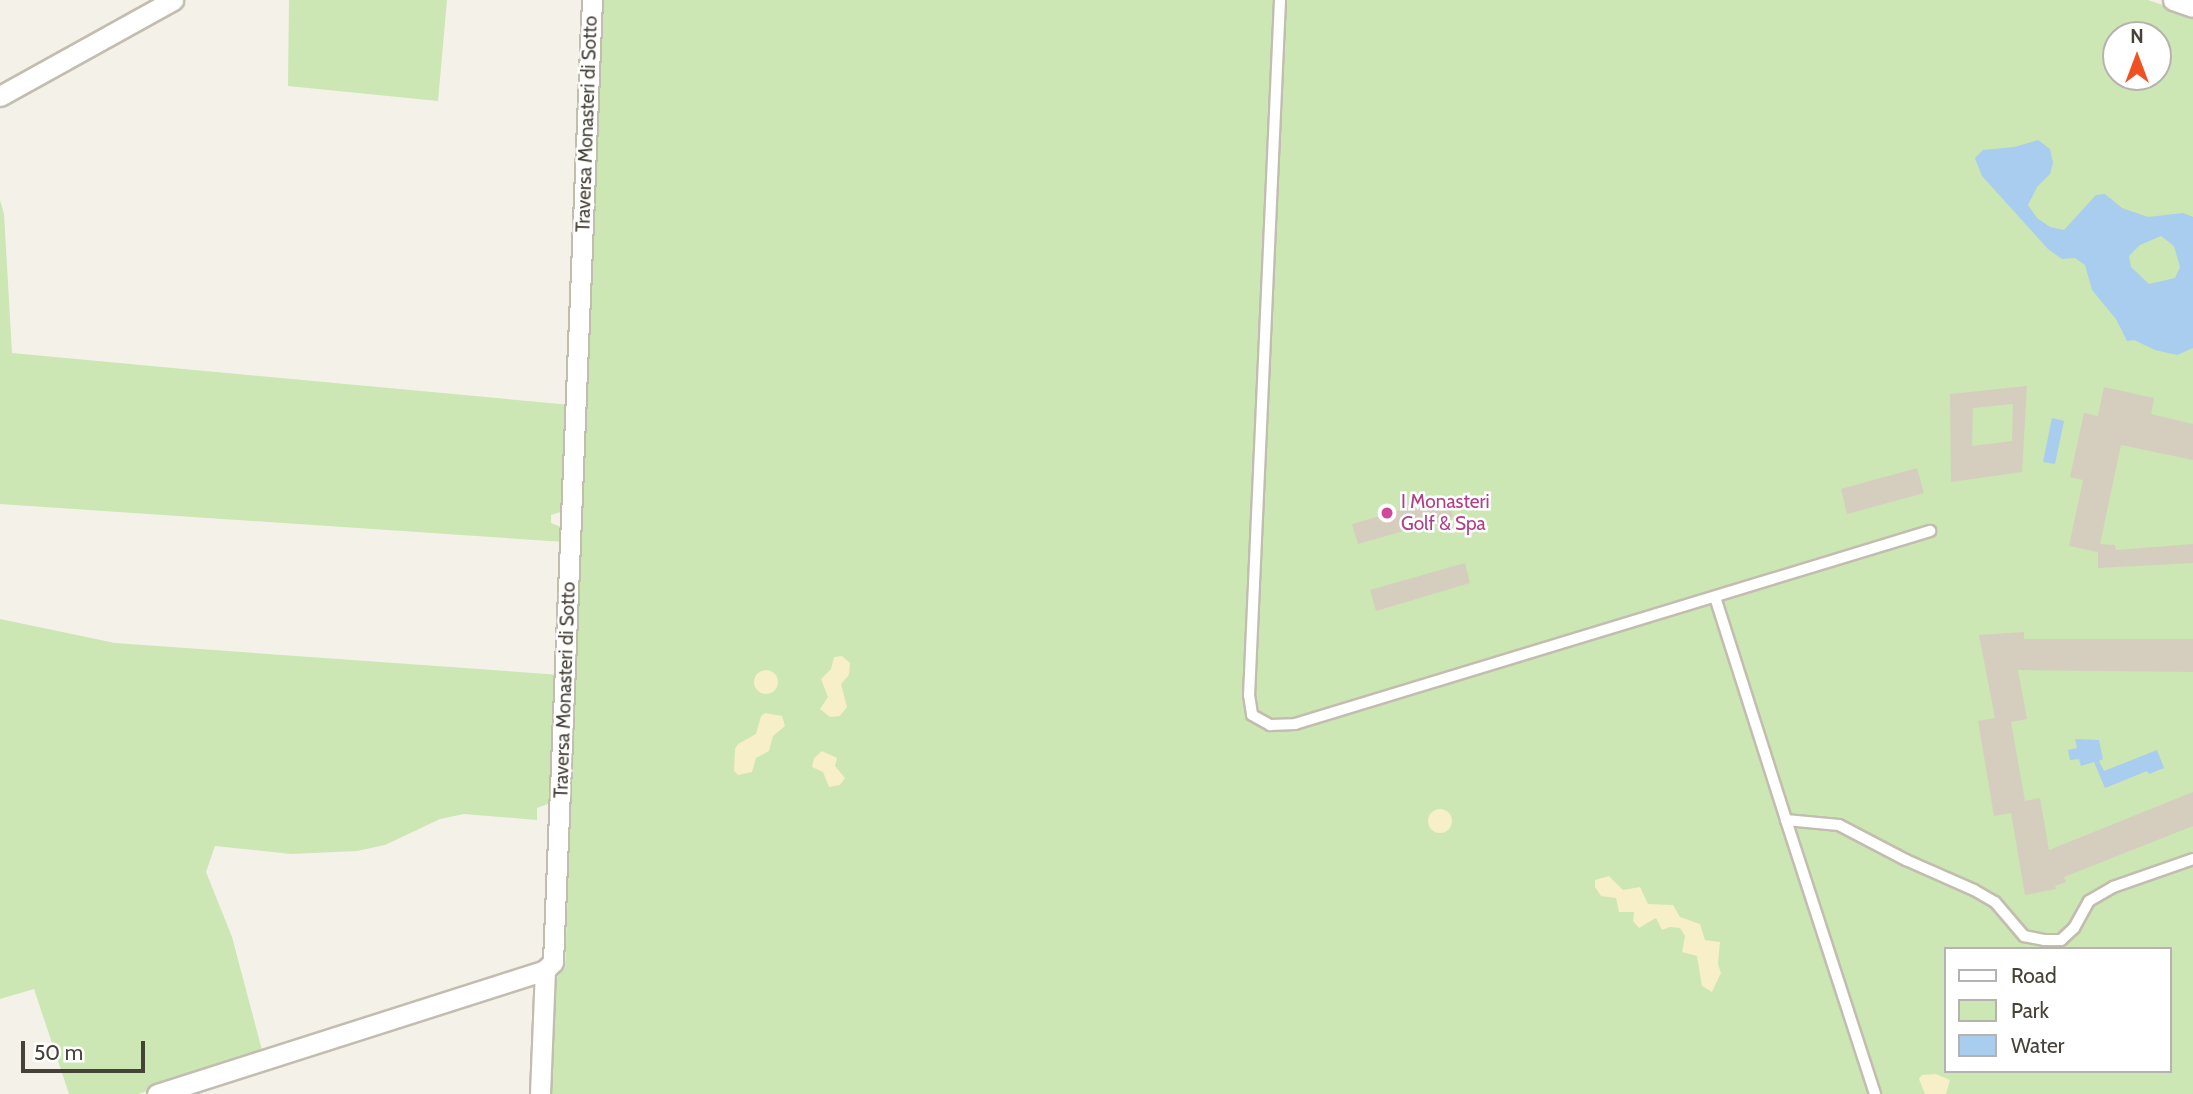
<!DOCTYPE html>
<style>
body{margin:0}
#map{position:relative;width:2193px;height:1094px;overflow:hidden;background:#f4f1e9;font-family:Cabin,sans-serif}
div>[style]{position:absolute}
.green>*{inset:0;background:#cce6b4}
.sand>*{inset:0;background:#f6efc7}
.round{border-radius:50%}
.water>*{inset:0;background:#a9cdee}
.building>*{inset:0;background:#d5cebf}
.roads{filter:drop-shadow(2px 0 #c2bdaf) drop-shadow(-2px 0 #c2bdaf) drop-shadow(0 2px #c2bdaf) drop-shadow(0 -2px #c2bdaf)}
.service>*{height:10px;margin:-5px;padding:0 5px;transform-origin:5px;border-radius:5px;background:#fff}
.minor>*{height:19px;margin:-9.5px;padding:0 9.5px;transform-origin:9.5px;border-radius:9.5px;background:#fff}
.dots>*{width:19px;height:19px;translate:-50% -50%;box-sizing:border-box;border:4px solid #fff;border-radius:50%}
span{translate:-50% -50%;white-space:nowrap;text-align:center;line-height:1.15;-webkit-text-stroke:5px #fff;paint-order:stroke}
.street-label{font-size:19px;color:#474238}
.hotel-label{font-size:19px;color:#b23c85}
.left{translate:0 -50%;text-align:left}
.legend{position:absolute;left:1944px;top:947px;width:228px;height:126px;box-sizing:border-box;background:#fff;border:2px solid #b5b3af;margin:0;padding:9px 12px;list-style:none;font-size:21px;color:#474238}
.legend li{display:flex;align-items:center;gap:14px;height:35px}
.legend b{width:35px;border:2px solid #b5b3af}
.north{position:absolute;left:2102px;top:21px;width:70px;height:70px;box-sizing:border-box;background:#fff;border:2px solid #b5b3af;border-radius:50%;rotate:0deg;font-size:19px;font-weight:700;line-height:28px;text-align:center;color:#474238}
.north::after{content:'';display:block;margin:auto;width:24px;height:32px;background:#f05124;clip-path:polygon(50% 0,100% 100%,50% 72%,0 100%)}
.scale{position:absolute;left:21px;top:1041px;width:124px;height:32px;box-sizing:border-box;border:4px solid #474238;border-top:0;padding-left:9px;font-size:21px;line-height:24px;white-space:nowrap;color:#474238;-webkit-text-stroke:5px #fff;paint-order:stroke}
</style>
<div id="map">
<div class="green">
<i style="clip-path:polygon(289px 0,447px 0,438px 101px,288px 86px)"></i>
<i style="clip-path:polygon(evenodd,600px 0,2148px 0,2193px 15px,2193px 1094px,551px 1094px,554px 981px,565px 967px,600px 0,2116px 35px,2158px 35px,2158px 77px,2116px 77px,2116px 35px,600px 0,1946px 949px,2170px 949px,2170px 1071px,1946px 1071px,1946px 949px)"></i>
<i style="clip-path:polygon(0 200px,4px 214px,12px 353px,571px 405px,567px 510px,551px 515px,551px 523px,566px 529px,565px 542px,0 504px)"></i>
<i style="clip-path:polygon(0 619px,115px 643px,561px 675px,550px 803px,537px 808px,537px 820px,464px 814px,440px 819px,385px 845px,357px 851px,291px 854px,215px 846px,206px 872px,232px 937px,263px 1054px,138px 1094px,69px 1094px,34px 989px,0 999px)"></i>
</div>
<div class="sand">
<i style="clip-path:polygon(842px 656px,850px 663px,849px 675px,841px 684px,847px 707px,840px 716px,830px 717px,820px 709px,828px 697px,821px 679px,831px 669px,834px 657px)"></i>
<i class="round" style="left:754px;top:670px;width:24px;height:24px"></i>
<i style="clip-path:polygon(765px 713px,782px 716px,785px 726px,773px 736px,769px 751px,756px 758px,752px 772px,738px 775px,734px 771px,735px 749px,738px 744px,756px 734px,761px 716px)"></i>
<i style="clip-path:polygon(822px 751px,837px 758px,835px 766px,845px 778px,840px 785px,829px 787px,823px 772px,812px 767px,814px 758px)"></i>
<i class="round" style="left:1428px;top:809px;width:24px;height:24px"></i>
<i style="clip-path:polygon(1609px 876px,1623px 890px,1640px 887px,1648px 904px,1673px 905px,1680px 917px,1700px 924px,1705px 940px,1720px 942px,1718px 964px,1721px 973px,1712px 992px,1702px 986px,1697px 956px,1682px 952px,1685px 936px,1680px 928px,1670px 927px,1662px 930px,1656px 918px,1639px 928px,1633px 921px,1634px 912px,1619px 912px,1616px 898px,1601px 896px,1595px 887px,1595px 880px)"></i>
<i style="clip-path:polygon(1936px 1074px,1950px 1080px,1946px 1094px,1925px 1094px,1919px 1079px,1922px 1075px)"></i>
</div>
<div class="water">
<i style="clip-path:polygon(evenodd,2038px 140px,2050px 149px,2053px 163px,2050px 174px,2037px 187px,2028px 205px,2037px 218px,2050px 227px,2064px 230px,2096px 195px,2105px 194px,2122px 208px,2148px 217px,2183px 213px,2193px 217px,2193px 348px,2177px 355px,2155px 350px,2134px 340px,2127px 341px,2116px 319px,2092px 290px,2085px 265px,2075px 258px,2062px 259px,2048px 249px,1982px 176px,1975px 158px,1983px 150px,2014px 147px,2038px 140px,2161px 236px,2174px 246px,2180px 267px,2175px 278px,2149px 284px,2131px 267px,2129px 256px,2140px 245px,2161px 236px)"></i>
<i style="clip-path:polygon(2052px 418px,2064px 421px,2055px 464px,2043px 462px)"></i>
<i style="clip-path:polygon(2075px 739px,2099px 740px,2103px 759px,2099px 761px,2104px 771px,2157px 750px,2164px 768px,2149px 774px,2147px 771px,2105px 788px,2094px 762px,2081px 766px,2079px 759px,2070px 760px,2068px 750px,2077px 748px)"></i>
</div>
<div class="building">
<i style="clip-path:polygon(evenodd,2027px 386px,2022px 472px,1951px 482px,1950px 394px,2027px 386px,2013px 404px,2012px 441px,1972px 446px,1973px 408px,2013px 404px)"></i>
<i style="clip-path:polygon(2104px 387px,2154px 398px,2151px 414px,2193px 424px,2193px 460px,2121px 445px,2100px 544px,2115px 545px,2116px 550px,2193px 544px,2193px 563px,2098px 568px,2098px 552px,2069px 546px,2083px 480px,2070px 477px,2084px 413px,2098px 416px)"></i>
<i style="clip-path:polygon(1917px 468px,1924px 493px,1847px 514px,1841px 489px)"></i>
<i style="clip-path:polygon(1447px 497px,1453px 517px,1358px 544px,1352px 524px)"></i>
<i style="clip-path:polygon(1465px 563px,1470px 583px,1376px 611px,1370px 590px)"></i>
<i style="clip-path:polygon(2024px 632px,2024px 639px,2193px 639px,2193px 672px,2018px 670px,2027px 719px,2011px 722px,2025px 801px,2040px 798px,2049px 850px,2193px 792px,2193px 826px,2064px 877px,2066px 882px,2055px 886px,2056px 889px,2025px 895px,2011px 813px,1994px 816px,1978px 721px,1995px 718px,1979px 635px)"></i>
</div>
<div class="roads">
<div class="service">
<i style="left:1280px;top:0;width:696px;rotate:92.55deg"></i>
<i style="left:1249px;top:695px;width:20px;rotate:81deg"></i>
<i style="left:1252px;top:715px;width:21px;rotate:29deg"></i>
<i style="left:1270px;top:725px;width:25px;rotate:-2deg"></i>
<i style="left:1295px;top:724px;width:664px;rotate:-16.91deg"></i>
<i style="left:1715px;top:597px;width:234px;rotate:72.3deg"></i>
<i style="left:1786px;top:820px;width:53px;rotate:5.4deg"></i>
<i style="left:1839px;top:825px;width:76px;rotate:27.6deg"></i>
<i style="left:1906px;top:860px;width:74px;rotate:23.8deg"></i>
<i style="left:1974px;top:890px;width:24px;rotate:30deg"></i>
<i style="left:1995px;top:902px;width:45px;rotate:49.5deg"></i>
<i style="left:2024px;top:936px;width:20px;rotate:11deg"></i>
<i style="left:2044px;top:940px;width:17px"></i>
<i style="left:2061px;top:940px;width:18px;rotate:-43deg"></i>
<i style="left:2074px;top:928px;width:31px;rotate:-61deg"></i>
<i style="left:2089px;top:901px;width:28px;rotate:-30deg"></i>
<i style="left:2113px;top:887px;width:85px;rotate:-19.3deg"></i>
<i style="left:1786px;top:820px;width:288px;rotate:72deg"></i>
</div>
<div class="minor">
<i style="left:2173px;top:0;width:21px;rotate:19deg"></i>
<i style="left:0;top:96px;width:198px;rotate:-29deg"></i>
<i style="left:157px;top:1094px;width:407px;rotate:-17.7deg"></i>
<i style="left:545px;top:970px;width:11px;rotate:-45deg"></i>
<i style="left:553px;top:962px;width:963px;rotate:-87.68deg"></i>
<i style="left:540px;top:1094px;width:124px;rotate:-87.7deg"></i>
</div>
</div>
<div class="dots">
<i style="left:1387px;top:513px;background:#d1479c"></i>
</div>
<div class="street-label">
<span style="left:587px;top:124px;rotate:-88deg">Traversa Monasteri di Sotto</span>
<span style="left:565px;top:690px;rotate:-88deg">Traversa Monasteri di Sotto</span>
</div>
<div class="hotel-label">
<span class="left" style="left:1401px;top:513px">I Monasteri<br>Golf &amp; Spa</span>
</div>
<ul class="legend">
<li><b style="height:9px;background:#fff"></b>Road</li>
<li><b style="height:19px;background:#cce6b4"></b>Park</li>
<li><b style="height:19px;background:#a9cdee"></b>Water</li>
</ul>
<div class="north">N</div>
<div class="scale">50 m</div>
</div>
